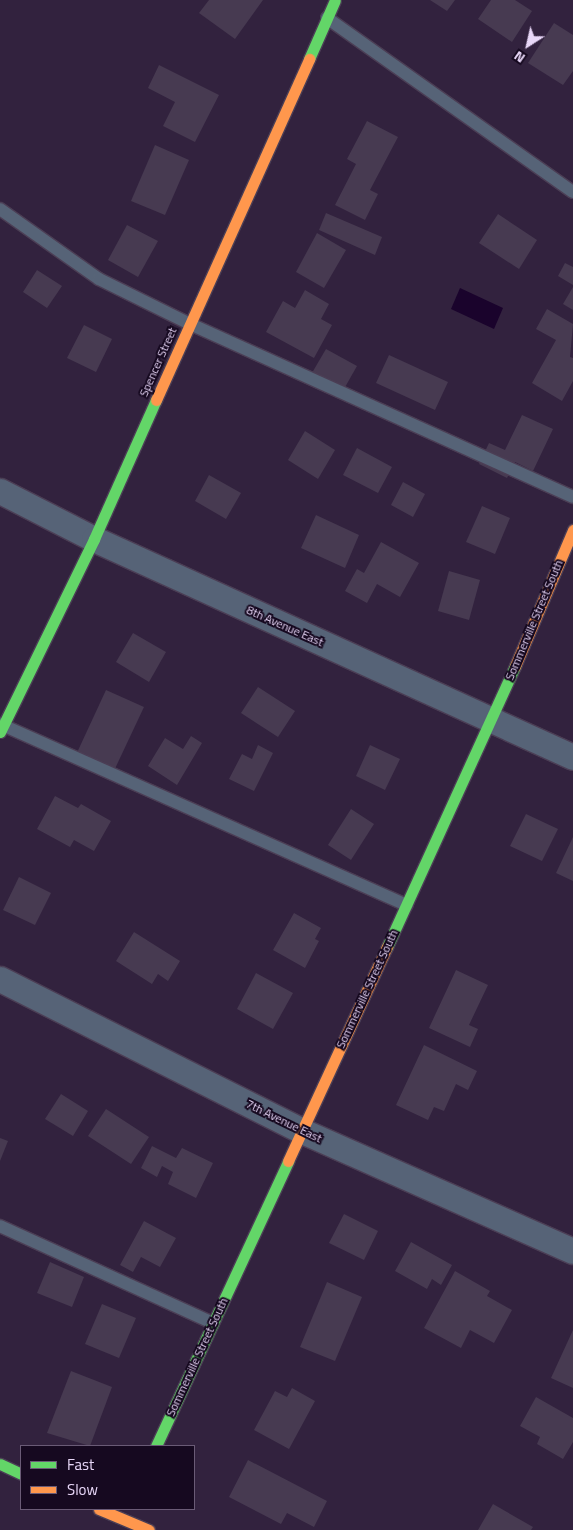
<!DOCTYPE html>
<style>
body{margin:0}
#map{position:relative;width:573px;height:1530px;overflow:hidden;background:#32223e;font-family:"Titillium Web",sans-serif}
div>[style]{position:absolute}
.water>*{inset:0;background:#1a032c}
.building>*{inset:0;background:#473a51}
.roads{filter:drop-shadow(1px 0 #4b3e55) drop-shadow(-1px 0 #4b3e55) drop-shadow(0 1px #4b3e55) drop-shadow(0 -1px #4b3e55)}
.lane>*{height:12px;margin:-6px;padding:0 6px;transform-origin:6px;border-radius:6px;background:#566377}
.street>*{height:25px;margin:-12.5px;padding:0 12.5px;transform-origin:12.5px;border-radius:12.5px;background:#566377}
.fast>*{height:11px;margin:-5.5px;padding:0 5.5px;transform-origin:5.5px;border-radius:5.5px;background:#63d668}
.slow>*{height:11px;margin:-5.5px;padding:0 5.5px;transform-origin:5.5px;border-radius:5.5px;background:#ff974d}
span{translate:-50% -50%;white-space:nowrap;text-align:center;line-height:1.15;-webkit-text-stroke:4px #160920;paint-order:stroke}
.street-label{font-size:12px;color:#e8d7f8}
.legend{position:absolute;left:20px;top:1445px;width:175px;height:65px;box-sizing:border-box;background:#160920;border:1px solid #6a5b76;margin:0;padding:6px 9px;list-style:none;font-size:15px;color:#e8d7f8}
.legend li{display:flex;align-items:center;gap:10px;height:25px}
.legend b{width:25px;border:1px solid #6a5b76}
.north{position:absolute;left:503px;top:20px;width:50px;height:50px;-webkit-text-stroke:4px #160920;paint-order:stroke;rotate:215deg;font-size:14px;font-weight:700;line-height:20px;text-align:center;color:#e8d7f8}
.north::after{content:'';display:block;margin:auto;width:18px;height:22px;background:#e8d7f8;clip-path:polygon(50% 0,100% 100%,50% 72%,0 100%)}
</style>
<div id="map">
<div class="water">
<i style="clip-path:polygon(460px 288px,503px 308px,494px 329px,451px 309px)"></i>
</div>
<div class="building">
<i style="clip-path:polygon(209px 0,263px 0,235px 39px,199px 13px)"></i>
<i style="clip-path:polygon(430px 0,455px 0,447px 11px)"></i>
<i style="clip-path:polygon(491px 0,515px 0,532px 11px,512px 42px,478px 19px)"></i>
<i style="clip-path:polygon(554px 23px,573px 35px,573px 71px,563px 85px,528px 63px)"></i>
<i style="clip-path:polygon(159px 65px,219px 95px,195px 142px,163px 126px,175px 102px,148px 88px)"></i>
<i style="clip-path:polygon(367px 121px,398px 137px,370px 190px,378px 194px,365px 220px,335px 205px,356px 164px,347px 159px)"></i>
<i style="clip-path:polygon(155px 145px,189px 160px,165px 215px,131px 201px)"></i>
<i style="clip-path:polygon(326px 213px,382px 237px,375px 255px,319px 230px)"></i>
<i style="clip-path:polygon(498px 214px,537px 240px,519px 269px,479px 243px)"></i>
<i style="clip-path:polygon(127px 225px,158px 241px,138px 277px,108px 260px)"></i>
<i style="clip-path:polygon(317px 233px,346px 250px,324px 288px,296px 272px)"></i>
<i style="clip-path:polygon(565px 263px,573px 267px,573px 285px,558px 276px)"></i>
<i style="clip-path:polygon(37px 270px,62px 286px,47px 308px,23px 292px)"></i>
<i style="clip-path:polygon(573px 287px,573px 310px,563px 304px)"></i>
<i style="clip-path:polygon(305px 290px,329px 304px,321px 319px,332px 325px,314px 358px,266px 332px,283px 301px,295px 308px)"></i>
<i style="clip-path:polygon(547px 309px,573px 324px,570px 357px,573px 358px,573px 381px,562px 401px,532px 383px,556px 340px,536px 329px)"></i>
<i style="clip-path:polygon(84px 325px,112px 339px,96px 372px,67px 358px)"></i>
<i style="clip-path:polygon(326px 349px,357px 366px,340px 396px,309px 378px)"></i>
<i style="clip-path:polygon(389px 355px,448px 382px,435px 410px,376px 383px)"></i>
<i style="clip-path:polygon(522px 415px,553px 429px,533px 471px,515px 462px,507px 478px,479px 464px,489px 443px,505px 450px)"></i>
<i style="clip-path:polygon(305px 431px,335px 450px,318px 479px,288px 460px)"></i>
<i style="clip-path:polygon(357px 448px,392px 467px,378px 493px,343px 475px)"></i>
<i style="clip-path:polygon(209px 475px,241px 493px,226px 519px,195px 501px)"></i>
<i style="clip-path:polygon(403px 482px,425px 494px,413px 517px,391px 505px)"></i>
<i style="clip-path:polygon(482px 506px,510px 518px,495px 554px,466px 542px)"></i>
<i style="clip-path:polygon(316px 515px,359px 535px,345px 568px,301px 548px)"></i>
<i style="clip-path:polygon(381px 542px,419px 563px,400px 597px,377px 584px,367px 603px,345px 591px,357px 569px,364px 573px)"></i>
<i style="clip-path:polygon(449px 571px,480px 580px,469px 620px,438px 611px)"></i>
<i style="clip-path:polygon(133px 633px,166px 652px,149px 682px,116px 662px)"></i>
<i style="clip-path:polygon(258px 687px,295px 711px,278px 737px,241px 713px)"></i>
<i style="clip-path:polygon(106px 690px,144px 707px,112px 775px,75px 757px)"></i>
<i style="clip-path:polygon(191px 736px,202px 743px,177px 785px,148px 766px,165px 738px,183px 749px)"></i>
<i style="clip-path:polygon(258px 745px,273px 753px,254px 791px,229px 779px,242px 754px,252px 759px)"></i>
<i style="clip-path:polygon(370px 745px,400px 759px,385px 790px,356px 776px)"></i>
<i style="clip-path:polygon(55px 796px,78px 808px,81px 804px,111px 821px,94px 851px,74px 840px,70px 847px,37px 829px)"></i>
<i style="clip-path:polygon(351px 809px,374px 824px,351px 860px,328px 845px)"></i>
<i style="clip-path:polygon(526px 814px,558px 829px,542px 861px,510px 846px)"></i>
<i style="clip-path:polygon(573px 837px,573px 881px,556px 873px)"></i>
<i style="clip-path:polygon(19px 877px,51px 893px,35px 925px,3px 910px)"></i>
<i style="clip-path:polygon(294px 913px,321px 928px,315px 939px,319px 941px,305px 968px,273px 950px)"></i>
<i style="clip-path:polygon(134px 932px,180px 961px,168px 981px,158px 974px,152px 984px,116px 961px)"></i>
<i style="clip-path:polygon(456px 970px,488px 985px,469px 1025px,478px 1029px,470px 1047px,429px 1028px)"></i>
<i style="clip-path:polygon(256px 973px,293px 993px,273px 1029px,237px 1009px)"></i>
<i style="clip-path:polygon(424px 1045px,477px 1071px,468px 1090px,456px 1084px,444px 1111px,434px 1107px,428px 1120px,396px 1105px)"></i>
<i style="clip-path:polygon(61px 1094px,88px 1111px,73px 1136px,45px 1119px)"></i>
<i style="clip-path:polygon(106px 1109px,149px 1137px,131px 1164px,88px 1136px)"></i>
<i style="clip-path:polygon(0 1138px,8px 1141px,0 1161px)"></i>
<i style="clip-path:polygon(152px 1146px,176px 1158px,182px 1148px,213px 1163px,196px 1198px,168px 1184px,173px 1172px,162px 1166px,157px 1177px,141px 1168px)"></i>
<i style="clip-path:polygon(344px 1214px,378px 1231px,364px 1260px,329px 1243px)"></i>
<i style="clip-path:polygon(144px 1221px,176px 1238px,160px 1267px,141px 1257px,133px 1272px,120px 1265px)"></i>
<i style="clip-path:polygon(411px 1242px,452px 1265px,441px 1285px,432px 1279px,427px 1289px,395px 1271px)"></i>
<i style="clip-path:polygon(50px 1262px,84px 1277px,72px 1307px,37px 1293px)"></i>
<i style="clip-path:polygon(455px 1271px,490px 1291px,487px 1296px,512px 1310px,494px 1343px,470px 1330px,461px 1348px,424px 1328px)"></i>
<i style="clip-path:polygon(327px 1282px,362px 1297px,335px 1361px,300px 1347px)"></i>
<i style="clip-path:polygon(102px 1304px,136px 1318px,119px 1358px,85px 1344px)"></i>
<i style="clip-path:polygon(573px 1330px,573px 1388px,551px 1378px)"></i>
<i style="clip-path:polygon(71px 1371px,112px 1387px,90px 1446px,47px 1433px)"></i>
<i style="clip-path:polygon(292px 1388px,315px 1401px,289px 1449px,254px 1430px,275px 1391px,287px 1397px)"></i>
<i style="clip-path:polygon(536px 1397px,573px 1418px,573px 1442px,563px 1459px,537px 1444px,540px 1437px,520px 1426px)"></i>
<i style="clip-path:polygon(248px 1460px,327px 1501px,314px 1527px,287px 1513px,281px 1524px,229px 1497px)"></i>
<i style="clip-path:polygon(493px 1504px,533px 1527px,531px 1530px,478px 1530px)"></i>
</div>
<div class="roads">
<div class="lane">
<i style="left:327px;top:18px;width:301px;rotate:35.3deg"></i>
<i style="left:0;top:209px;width:121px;rotate:35.3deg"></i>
<i style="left:99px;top:279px;width:102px;rotate:26.3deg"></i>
<i style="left:190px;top:324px;width:420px;rotate:24.3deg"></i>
<i style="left:0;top:724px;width:445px;rotate:24deg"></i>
<i style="left:0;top:1226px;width:234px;rotate:24.5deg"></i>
</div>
<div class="street">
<i style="left:0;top:491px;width:106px;rotate:27.1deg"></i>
<i style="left:94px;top:539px;width:526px;rotate:24.47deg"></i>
<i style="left:0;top:979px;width:338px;rotate:26.7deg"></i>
<i style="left:302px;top:1131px;width:296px;rotate:23.9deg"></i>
</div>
<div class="fast">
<i style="left:309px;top:59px;width:64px;rotate:-66.2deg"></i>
<i style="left:0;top:732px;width:215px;rotate:-64deg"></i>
<i style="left:94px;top:539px;width:152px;rotate:-66deg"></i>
<i style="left:387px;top:947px;width:309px;rotate:-65.5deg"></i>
<i style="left:156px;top:1446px;width:314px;rotate:-65.1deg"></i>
<i style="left:0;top:1464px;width:23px;rotate:25deg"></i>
</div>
<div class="slow">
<i style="left:156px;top:400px;width:374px;rotate:-65.8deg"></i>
<i style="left:515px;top:666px;width:148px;rotate:-66.9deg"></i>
<i style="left:288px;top:1161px;width:236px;rotate:-65.2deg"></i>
<i style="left:99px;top:1509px;width:54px;rotate:22.8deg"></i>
</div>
</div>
<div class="street-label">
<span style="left:158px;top:362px;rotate:-66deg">Spencer Street</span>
<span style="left:534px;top:620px;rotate:-67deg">Sommerville Street South</span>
<span style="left:285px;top:626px;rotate:24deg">8th Avenue East</span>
<span style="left:367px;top:989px;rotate:-65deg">Sommerville Street South</span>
<span style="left:284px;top:1121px;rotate:26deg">7th Avenue East</span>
<span style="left:197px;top:1357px;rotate:-65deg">Sommerville Street South</span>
</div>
<ul class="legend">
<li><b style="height:6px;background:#63d668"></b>Fast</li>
<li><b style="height:6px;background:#ff974d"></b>Slow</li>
</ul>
<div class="north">N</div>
</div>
